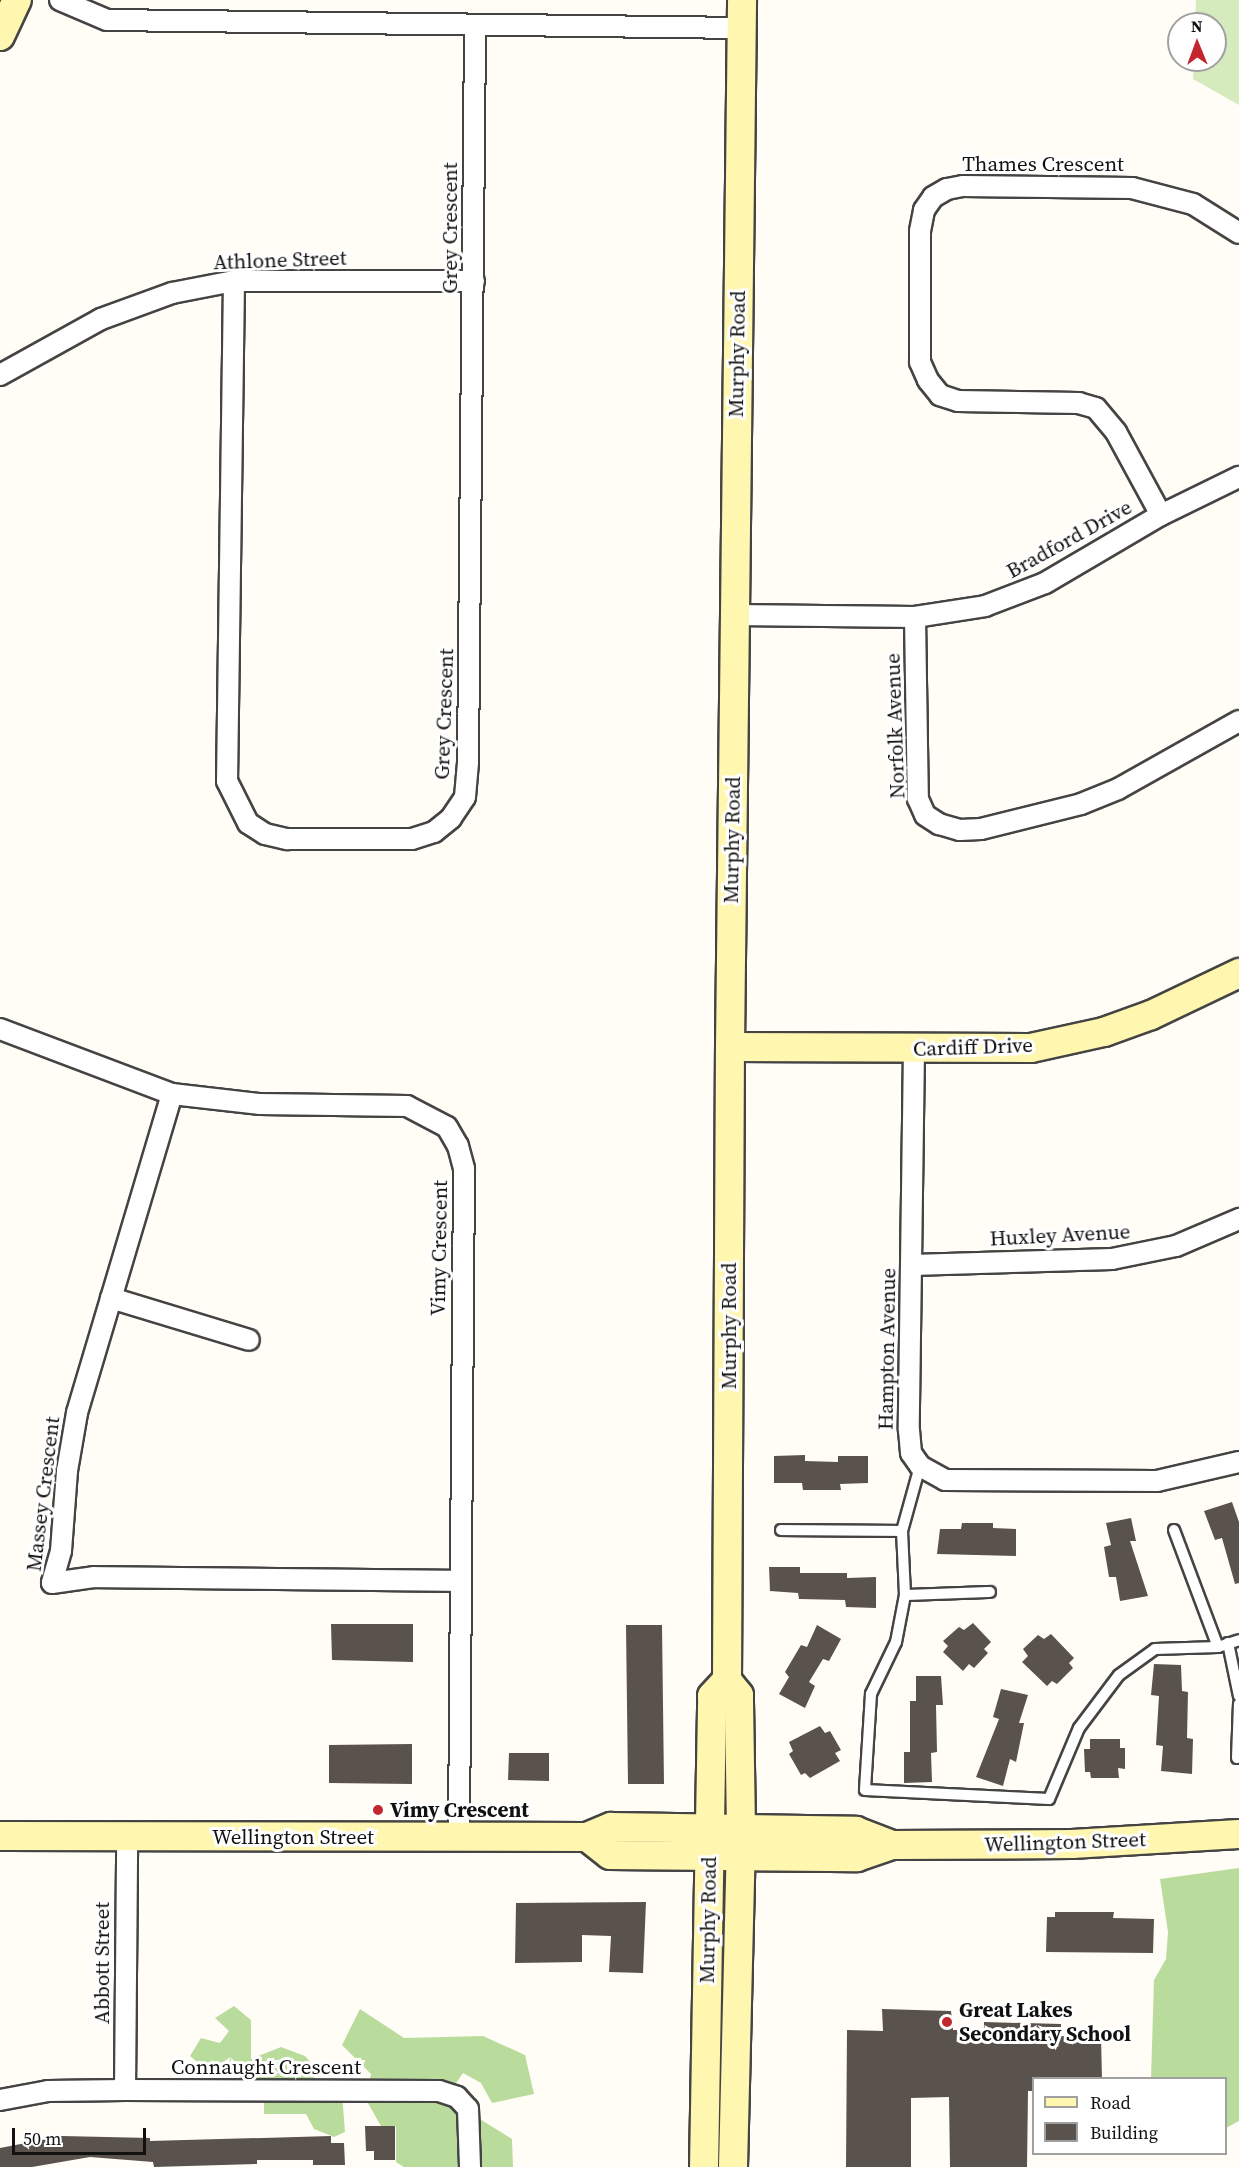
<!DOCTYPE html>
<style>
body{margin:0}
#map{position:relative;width:1239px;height:2167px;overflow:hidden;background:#fffdf5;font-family:"Source Serif 4",serif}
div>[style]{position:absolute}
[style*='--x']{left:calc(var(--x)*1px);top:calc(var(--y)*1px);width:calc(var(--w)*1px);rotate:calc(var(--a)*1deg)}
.green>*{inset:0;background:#d5ebbd}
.forest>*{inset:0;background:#b9dc9c}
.building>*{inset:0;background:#5a524d}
.roads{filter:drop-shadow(2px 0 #444) drop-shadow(-2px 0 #444) drop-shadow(0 2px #444) drop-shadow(0 -2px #444)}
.lane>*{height:10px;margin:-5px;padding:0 5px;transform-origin:5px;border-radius:5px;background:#fff}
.street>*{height:20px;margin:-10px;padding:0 10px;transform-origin:10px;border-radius:10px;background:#fff}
.secondary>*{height:28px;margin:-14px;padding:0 14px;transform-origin:14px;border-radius:14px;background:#fff6b0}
.dots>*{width:16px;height:16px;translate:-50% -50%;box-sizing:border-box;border:3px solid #fff;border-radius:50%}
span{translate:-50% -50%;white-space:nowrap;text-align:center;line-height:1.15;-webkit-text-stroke:6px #fff;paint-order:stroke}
.street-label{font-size:21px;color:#111}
.poi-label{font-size:21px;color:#111;font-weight:700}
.left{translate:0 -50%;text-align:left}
.legend{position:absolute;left:1032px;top:2077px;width:195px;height:78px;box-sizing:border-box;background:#fff;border:2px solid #a0a0a0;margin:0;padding:8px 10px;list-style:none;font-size:18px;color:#111}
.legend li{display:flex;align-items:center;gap:12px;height:30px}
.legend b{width:30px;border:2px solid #a0a0a0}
.north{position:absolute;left:1167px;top:12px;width:60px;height:60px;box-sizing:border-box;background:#fff;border:2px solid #a0a0a0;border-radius:50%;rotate:359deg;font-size:16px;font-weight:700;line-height:24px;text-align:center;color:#111}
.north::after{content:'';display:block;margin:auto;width:21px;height:27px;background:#c4262e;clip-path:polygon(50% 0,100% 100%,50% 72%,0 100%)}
.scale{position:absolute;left:12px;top:2128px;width:134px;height:27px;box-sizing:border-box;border:3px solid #111;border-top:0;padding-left:8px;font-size:18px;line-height:21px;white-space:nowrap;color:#111;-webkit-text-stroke:4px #fff;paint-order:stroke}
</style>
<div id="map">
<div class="green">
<i style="clip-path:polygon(1196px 0,1239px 0,1239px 105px,1193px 79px,1194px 60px,1215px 60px,1215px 24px,1195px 24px)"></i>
</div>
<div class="forest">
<i style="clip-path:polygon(1239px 1868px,1239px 2121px,1226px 2128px,1226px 2078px,1151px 2078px,1154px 1980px,1166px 1959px,1168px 1932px,1160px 1879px)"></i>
<i style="clip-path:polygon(234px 2006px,251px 2020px,251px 2059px,281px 2047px,305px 2056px,317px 2070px,314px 2078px,327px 2082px,342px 2094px,345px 2132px,334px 2137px,314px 2129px,306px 2114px,264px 2114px,264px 2099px,238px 2095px,240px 2069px,211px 2073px,190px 2056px,201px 2038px,220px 2043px,229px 2031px,215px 2018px)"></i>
<i style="clip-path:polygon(360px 2009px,404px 2038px,483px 2036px,525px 2055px,534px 2094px,492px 2103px,481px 2083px,463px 2073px,446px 2098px,512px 2139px,513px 2167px,404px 2167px,396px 2162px,396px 2126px,381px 2126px,365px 2098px,371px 2074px,342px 2045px)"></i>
</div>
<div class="building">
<i style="clip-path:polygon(805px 1455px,805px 1461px,838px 1462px,838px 1456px,868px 1456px,868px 1483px,840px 1484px,841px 1490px,803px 1490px,802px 1483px,774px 1483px,774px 1456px)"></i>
<i style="clip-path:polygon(1232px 1502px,1239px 1522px,1239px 1583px,1235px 1584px,1222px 1538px,1215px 1540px,1204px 1511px)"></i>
<i style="clip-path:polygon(1131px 1518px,1136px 1541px,1130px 1541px,1148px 1596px,1120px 1601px,1116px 1577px,1109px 1577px,1104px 1547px,1111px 1545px,1106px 1523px)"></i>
<i style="clip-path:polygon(962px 1523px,993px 1523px,993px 1528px,1016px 1529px,1016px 1556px,937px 1554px,940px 1529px,961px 1529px)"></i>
<i style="clip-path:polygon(769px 1567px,800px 1567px,800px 1573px,847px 1573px,847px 1578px,876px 1577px,876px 1608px,846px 1607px,845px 1600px,799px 1599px,798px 1593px,770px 1591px)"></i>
<i style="clip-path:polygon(973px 1623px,991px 1642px,984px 1649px,988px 1653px,974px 1668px,969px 1664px,963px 1671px,943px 1652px,948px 1646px,943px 1641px,959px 1627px,964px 1630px)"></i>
<i style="clip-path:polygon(331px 1624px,413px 1624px,413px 1662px,332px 1660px)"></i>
<i style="clip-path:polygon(626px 1625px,662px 1625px,664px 1784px,628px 1784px)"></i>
<i style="clip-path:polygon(817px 1625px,841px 1639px,829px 1661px,823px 1659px,809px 1682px,815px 1686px,805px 1708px,779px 1694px,789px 1677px,785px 1672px,801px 1645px,807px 1647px)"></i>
<i style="clip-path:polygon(1051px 1634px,1074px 1658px,1069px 1663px,1073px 1668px,1057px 1684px,1052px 1681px,1047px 1686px,1022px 1662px,1028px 1656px,1023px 1649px,1038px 1635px,1044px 1639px)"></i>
<i style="clip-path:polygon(1154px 1664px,1181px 1665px,1182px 1691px,1188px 1692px,1187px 1738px,1193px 1739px,1192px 1774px,1161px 1771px,1163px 1746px,1156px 1745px,1159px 1696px,1151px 1695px)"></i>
<i style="clip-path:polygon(916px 1676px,941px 1676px,943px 1705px,936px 1705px,937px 1752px,931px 1753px,932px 1782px,904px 1783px,904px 1752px,910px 1752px,910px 1701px,916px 1701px)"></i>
<i style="clip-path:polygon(1001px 1689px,1028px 1695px,1019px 1723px,1024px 1723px,1016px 1762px,1010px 1759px,1003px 1786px,976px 1777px,999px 1719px,993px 1717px)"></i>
<i style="clip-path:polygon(820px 1726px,825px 1733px,830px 1731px,841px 1750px,835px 1753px,840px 1761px,810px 1778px,805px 1773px,801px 1775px,789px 1754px,793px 1751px,789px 1742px)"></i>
<i style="clip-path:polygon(1090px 1739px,1120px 1739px,1120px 1748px,1125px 1748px,1125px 1769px,1118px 1768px,1119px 1778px,1091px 1778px,1090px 1772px,1085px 1772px,1084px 1749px,1090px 1749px)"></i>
<i style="clip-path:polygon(412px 1744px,412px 1784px,329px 1783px,329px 1745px)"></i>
<i style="clip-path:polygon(509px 1753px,549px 1753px,549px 1781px,508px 1780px)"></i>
<i style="clip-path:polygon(646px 1902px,643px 1973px,609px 1972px,611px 1936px,582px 1935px,582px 1962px,515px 1963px,516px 1903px)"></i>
<i style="clip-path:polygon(1055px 1912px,1114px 1912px,1113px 1918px,1154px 1919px,1153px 1953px,1046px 1952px,1047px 1917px,1055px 1917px)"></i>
<i style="clip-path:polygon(882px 2009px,951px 2011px,953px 2030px,984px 2030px,984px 2022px,1061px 2024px,1061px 2036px,1101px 2037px,1102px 2079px,1034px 2079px,1034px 2091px,1028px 2091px,1027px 2167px,950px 2167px,949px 2097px,911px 2098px,911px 2167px,846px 2167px,847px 2030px,883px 2031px)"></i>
<i style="clip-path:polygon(365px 2126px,395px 2126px,395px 2160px,374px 2160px,374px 2151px,366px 2151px)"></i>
<i style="clip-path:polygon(62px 2136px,150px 2138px,150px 2141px,331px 2136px,331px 2143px,344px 2143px,345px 2165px,313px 2165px,313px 2160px,257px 2160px,257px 2164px,154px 2167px,153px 2162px,90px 2157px,32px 2167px,0 2167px,0 2148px)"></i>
</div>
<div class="roads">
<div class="lane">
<i style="--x:920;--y:1466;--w:67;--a:105.5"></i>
<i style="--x:902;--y:1531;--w:64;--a:87.3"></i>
<i style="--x:905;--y:1595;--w:48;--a:100.8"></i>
<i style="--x:896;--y:1642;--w:58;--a:115.7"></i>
<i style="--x:871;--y:1694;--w:96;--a:93.6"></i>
<i style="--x:865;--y:1790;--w:184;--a:2.8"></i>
<i style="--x:1049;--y:1799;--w:77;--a:-67.1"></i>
<i style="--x:1079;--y:1728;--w:66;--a:-53"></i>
<i style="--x:1119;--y:1675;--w:44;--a:-35.8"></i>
<i style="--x:1155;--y:1649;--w:63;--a:-1.8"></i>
<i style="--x:1218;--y:1647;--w:22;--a:-18"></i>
<i style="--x:781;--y:1530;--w:121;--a:0.5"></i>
<i style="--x:1174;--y:1530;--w:125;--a:69.4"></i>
<i style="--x:905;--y:1595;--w:85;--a:-2"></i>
<i style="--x:1228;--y:1643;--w:54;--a:78.3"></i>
<i style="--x:1237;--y:1758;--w:54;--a:-87.9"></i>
</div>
<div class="street">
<i style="--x:60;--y:0;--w:51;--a:23.1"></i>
<i style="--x:107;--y:20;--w:634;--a:0.72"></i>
<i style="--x:234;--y:281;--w:500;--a:90.8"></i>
<i style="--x:227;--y:781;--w:47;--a:63.4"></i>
<i style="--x:248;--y:823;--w:20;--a:33"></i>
<i style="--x:265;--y:834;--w:23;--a:13"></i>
<i style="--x:287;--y:839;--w:125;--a:0"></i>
<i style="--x:412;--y:839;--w:23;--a:-18"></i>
<i style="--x:434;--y:832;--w:22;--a:-39"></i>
<i style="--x:451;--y:818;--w:25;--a:-56"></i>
<i style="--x:465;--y:797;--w:35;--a:-85"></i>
<i style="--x:468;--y:762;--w:735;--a:-89.45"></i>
<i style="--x:0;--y:375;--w:115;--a:-29"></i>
<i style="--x:101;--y:319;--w:76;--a:-20.1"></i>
<i style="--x:172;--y:293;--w:63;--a:-11"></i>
<i style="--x:234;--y:281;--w:240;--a:0"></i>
<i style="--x:1161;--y:515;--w:94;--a:-118.5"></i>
<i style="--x:1116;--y:432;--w:31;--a:-130"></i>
<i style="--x:1096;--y:408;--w:18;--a:-164"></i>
<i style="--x:1079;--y:403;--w:121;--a:-179.1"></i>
<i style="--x:958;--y:401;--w:19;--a:-162"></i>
<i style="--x:940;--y:395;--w:19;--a:-129"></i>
<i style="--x:928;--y:380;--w:20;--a:-114"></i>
<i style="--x:920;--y:362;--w:131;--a:-90"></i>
<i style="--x:920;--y:231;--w:21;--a:-79"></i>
<i style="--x:924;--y:210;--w:16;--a:-55"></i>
<i style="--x:933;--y:197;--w:16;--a:-30"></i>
<i style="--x:947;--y:189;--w:16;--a:-11"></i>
<i style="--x:963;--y:186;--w:169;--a:0.7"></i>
<i style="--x:1132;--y:188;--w:63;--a:14.7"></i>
<i style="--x:1193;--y:204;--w:54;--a:32.2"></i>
<i style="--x:734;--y:615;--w:181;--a:0.6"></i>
<i style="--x:915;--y:617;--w:71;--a:-8.9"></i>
<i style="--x:985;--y:606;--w:64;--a:-21"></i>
<i style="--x:1045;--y:583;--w:134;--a:-30.4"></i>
<i style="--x:1161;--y:515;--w:87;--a:-26"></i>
<i style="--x:915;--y:617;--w:182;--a:89.1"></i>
<i style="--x:918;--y:799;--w:17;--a:66"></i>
<i style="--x:925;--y:815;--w:17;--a:33"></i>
<i style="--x:939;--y:824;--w:22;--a:16"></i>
<i style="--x:960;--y:830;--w:21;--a:-3"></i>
<i style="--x:981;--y:829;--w:103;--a:-14"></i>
<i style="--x:1081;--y:804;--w:40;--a:-22"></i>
<i style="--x:1118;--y:789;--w:139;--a:-29.3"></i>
<i style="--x:0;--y:1029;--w:184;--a:20.7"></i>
<i style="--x:172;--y:1094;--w:89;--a:6.5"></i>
<i style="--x:260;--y:1104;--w:147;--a:0.8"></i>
<i style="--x:407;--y:1106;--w:45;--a:27.7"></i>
<i style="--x:447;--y:1127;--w:22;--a:60"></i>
<i style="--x:458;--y:1146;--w:24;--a:75"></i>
<i style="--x:464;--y:1169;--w:669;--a:90.43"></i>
<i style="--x:914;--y:1049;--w:381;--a:90.8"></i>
<i style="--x:909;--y:1430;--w:23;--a:85"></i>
<i style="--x:911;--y:1453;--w:16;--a:55"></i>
<i style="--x:920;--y:1466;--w:29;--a:29"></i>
<i style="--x:945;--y:1480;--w:212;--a:0.3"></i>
<i style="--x:1157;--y:1481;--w:84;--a:-13"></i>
<i style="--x:172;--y:1094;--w:333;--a:106.6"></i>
<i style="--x:77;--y:1413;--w:59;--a:99.8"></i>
<i style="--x:67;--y:1471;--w:80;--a:94.3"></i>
<i style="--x:61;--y:1551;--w:33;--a:106"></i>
<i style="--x:52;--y:1583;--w:42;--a:-8.1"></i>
<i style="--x:94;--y:1577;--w:366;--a:0.6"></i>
<i style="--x:912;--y:1265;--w:200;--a:-1.7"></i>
<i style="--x:1112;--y:1259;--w:65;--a:-11.5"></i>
<i style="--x:1176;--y:1246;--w:69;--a:-23.2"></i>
<i style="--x:111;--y:1298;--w:144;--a:16.9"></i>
<i style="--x:125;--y:2090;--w:253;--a:-89.5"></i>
<i style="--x:0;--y:2100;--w:49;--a:-10.6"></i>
<i style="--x:48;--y:2091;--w:77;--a:-0.7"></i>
<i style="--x:125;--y:2090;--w:314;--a:0.2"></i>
<i style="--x:439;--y:2091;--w:19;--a:18"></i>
<i style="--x:457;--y:2097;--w:16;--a:47"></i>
<i style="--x:468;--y:2109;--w:58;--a:88"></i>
</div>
<div class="secondary">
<i style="--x:0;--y:36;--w:40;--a:-65"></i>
<i style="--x:730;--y:1047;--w:301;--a:0.2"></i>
<i style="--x:1031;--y:1048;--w:75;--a:-12.4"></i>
<i style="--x:1104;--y:1032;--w:50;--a:-19.9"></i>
<i style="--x:1151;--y:1015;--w:98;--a:-25.5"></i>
<i style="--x:0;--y:1836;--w:587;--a:0.1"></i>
<i style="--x:587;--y:1837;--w:26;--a:-23"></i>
<i style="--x:611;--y:1827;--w:245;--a:0.9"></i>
<i style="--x:856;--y:1831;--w:39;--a:21"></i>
<i style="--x:587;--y:1837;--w:29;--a:38"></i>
<i style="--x:610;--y:1855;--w:247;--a:0.5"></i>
<i style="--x:857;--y:1857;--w:37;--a:-19"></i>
<i style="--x:892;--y:1845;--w:180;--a:-0.3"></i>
<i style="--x:1072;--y:1844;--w:167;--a:-3.4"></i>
<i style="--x:704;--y:2167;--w:471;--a:-89"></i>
<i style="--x:712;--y:1696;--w:22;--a:-47"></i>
<i style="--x:733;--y:2167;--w:338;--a:-88.6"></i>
<i style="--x:741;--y:1829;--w:134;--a:-90.9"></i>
<i style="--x:739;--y:1695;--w:19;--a:-129"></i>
<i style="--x:727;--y:1680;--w:633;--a:-89.73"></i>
<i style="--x:730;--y:1047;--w:1047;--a:-89.34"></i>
</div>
</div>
<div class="dots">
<i style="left:378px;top:1810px;background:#c4262e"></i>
<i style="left:947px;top:2022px;background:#c4262e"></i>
</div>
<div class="street-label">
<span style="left:1043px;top:164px">Thames Crescent</span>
<span style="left:450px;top:228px;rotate:-90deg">Grey Crescent</span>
<span style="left:280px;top:260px;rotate:-2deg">Athlone Street</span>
<span style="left:737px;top:354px;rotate:-89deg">Murphy Road</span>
<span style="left:1069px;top:539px;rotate:-29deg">Bradford Drive</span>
<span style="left:444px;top:714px;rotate:-88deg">Grey Crescent</span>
<span style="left:895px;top:726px;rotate:-92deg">Norfolk Avenue</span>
<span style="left:732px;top:840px;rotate:-89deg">Murphy Road</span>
<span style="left:973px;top:1047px;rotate:-2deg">Cardiff Drive</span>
<span style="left:1060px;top:1235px;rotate:-3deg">Huxley Avenue</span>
<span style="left:439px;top:1248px;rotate:-89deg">Vimy Crescent</span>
<span style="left:729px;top:1326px;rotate:-90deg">Murphy Road</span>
<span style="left:887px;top:1349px;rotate:-89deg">Hampton Avenue</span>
<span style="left:43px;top:1494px;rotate:-83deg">Massey Crescent</span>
<span style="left:293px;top:1837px">Wellington Street</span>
<span style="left:1065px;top:1842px;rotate:-2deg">Wellington Street</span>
<span style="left:708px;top:1920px;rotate:-89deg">Murphy Road</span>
<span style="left:102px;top:1963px;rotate:-90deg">Abbott Street</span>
<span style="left:266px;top:2067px">Connaught Crescent</span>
</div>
<div class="poi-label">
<span class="left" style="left:390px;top:1810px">Vimy Crescent</span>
<span class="left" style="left:959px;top:2022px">Great Lakes<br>Secondary School</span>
</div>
<ul class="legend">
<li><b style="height:8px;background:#fff6b0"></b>Road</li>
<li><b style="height:16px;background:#5a524d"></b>Building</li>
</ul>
<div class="north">N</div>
<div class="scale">50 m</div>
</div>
